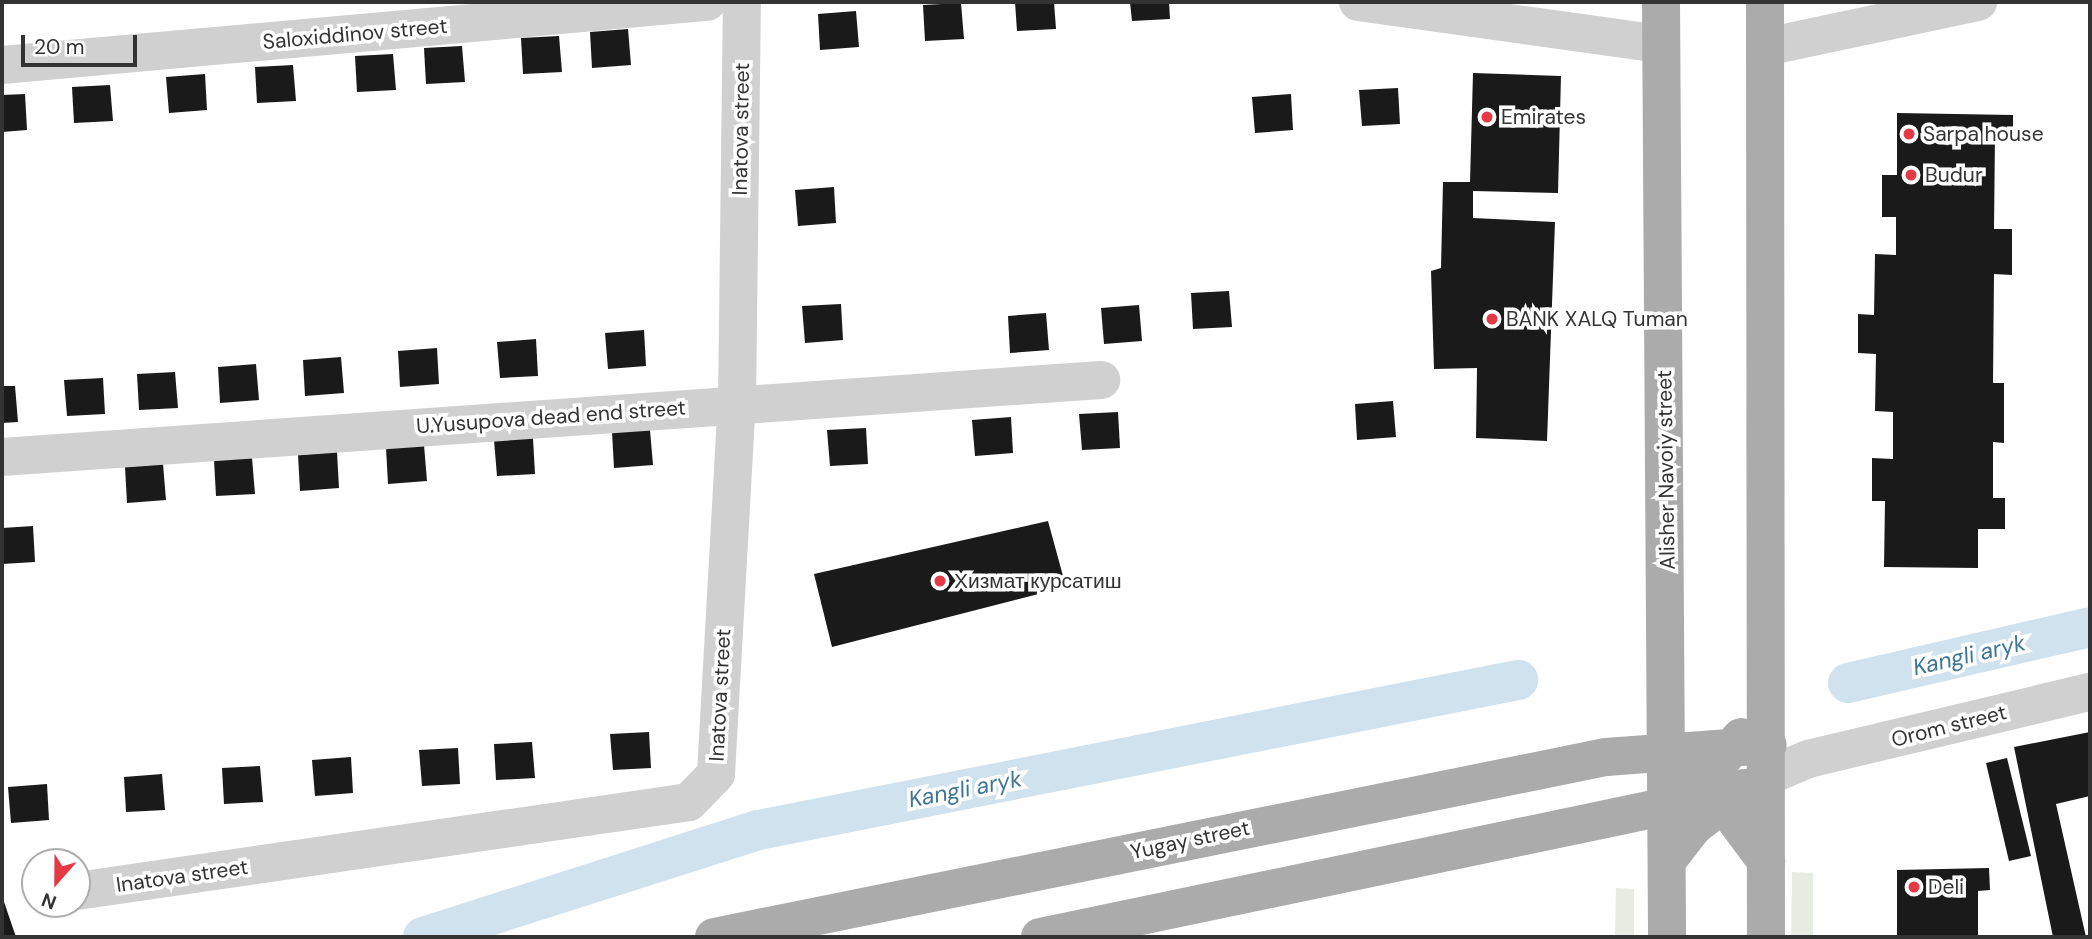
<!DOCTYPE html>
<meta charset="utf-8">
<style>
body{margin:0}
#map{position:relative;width:2092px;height:939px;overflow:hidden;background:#fff;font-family:"DM Sans",sans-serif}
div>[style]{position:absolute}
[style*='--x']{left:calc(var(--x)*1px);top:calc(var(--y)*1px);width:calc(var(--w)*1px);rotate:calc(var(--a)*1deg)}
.green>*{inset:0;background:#e6ecdf}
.canal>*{height:40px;margin:-20px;padding:0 20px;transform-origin:20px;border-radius:20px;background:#cfe2ee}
.building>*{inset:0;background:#1a1a1a}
.minor>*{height:38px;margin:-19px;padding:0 19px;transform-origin:19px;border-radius:19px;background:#d0d0d0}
.major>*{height:38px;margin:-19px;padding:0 19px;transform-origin:19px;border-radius:19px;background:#ababab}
.dots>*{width:19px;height:19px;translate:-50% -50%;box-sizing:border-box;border:4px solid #fff;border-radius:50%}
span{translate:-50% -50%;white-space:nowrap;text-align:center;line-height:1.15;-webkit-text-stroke:7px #fff;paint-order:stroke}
.street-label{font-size:21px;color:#333}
.poi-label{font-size:21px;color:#333}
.left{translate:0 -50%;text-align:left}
.water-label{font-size:23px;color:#3f7597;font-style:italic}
.frame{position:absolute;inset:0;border:4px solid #333;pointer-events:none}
.north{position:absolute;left:21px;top:848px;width:70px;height:70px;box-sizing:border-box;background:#fff;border:2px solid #adadad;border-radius:50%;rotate:201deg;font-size:19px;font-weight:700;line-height:28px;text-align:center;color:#333}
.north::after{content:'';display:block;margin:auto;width:24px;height:32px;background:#e63946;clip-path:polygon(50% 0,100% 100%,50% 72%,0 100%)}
.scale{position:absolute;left:21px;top:35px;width:116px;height:32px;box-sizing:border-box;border:4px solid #333;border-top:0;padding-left:9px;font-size:21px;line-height:24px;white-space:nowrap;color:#333;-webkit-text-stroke:5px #fff;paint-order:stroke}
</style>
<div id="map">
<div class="green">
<i style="clip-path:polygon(1792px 872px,1813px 873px,1813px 937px,1791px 937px)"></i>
<i style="clip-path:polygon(1616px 888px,1634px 889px,1634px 937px,1615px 937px)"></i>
</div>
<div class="canal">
<i style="--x:1848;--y:683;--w:248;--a:-13"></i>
<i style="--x:423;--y:937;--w:353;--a:-17.7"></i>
<i style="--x:759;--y:830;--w:774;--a:-11.18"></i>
</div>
<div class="building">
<i style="clip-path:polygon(1015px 2px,1054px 2px,1056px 29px,1017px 31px)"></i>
<i style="clip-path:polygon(1130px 2px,1169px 2px,1170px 19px,1132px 21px)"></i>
<i style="clip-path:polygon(961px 3px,964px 39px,925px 41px,923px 5px)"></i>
<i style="clip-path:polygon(856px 11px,859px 47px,820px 50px,818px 14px)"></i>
<i style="clip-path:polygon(628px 29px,631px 65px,592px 68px,590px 32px)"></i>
<i style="clip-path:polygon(559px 36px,562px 72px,523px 74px,521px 38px)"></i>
<i style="clip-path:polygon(462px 46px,465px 82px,426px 84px,424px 48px)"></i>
<i style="clip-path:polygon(393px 54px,396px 90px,357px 92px,355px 56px)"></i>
<i style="clip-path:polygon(293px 65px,296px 101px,257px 103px,255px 67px)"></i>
<i style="clip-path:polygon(1473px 73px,1561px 76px,1558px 193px,1473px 191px,1473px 218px,1555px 222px,1547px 441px,1476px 438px,1477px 368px,1434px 369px,1431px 271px,1441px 268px,1443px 182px,1470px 182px)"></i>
<i style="clip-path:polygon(205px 74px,207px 110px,169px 113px,166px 77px)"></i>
<i style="clip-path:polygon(110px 85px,113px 121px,74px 123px,72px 87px)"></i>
<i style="clip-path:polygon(1398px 88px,1400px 124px,1362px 126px,1359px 90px)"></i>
<i style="clip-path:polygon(25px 94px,27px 130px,2px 132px,2px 95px)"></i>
<i style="clip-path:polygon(1291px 94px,1293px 130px,1255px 133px,1252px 97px)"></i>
<i style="clip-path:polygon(1897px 113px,2013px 115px,2013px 135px,1995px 135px,1994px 229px,2012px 229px,2012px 275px,1994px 274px,1993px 383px,2004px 383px,2004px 443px,1993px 442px,1993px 498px,2005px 498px,2005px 529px,1978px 529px,1978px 568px,1884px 567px,1885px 501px,1872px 501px,1872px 458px,1893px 459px,1893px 412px,1875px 411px,1876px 354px,1858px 353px,1858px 314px,1874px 315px,1875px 254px,1896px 255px,1896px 217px,1882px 217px,1882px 175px,1897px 175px)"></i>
<i style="clip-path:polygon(834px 187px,836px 223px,798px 226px,795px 190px)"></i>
<i style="clip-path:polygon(1229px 291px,1232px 327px,1193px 329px,1191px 293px)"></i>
<i style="clip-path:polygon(841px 304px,843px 340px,805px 343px,802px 306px)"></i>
<i style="clip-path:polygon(1139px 305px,1142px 341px,1104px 344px,1101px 308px)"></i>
<i style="clip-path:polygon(1046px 313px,1049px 350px,1010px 353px,1008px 316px)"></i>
<i style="clip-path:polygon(644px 330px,646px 366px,608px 369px,605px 333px)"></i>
<i style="clip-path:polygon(536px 339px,538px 376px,500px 378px,497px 342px)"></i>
<i style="clip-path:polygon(437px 348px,439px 384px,400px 387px,398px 351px)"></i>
<i style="clip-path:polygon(341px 357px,344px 393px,305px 396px,303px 360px)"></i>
<i style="clip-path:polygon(256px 364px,259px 400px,220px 403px,218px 367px)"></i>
<i style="clip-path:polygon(175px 372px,178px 408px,139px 410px,137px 374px)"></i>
<i style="clip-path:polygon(103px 378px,105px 414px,67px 416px,64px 380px)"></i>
<i style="clip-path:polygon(2px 386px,15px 386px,18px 422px,2px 423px)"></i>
<i style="clip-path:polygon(1393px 401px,1396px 437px,1357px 440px,1355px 404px)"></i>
<i style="clip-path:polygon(1118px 412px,1120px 448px,1082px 450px,1079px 414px)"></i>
<i style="clip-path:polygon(1011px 417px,1013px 453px,975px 456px,972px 420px)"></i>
<i style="clip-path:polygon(866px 428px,868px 464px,830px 466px,827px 430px)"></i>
<i style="clip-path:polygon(650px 430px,653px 465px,614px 468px,612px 432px)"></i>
<i style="clip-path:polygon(533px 438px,535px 474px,497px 476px,494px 440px)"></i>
<i style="clip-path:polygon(424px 445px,427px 481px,388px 484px,386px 448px)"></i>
<i style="clip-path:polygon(337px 452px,339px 488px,300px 491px,298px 455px)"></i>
<i style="clip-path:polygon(252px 458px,255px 494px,216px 496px,214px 460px)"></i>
<i style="clip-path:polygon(163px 464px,166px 500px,127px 503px,125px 467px)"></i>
<i style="clip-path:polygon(1048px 521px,1066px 587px,832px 647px,814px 574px)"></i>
<i style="clip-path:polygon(33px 526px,35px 562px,2px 564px,2px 528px)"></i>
<i style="clip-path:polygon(649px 732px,651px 768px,613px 770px,610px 734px)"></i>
<i style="clip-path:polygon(2090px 732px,2090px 796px,2056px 804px,2086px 937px,2053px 937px,2014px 747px)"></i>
<i style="clip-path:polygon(532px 742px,535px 778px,496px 780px,494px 744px)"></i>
<i style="clip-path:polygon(458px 748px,460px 784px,422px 786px,419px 750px)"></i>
<i style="clip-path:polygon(351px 757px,353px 793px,315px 796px,312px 760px)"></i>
<i style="clip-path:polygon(2007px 758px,2031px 856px,2009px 861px,1986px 763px)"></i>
<i style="clip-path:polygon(260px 766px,263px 802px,224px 804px,222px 768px)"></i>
<i style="clip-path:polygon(162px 774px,165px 810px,126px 812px,124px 777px)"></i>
<i style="clip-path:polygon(47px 784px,49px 820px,11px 823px,8px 787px)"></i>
<i style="clip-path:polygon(1989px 868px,1990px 890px,1978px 891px,1978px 937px,1897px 937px,1897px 870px)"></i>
<i style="clip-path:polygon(2px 896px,16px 937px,2px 937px)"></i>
</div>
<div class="minor">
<i style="--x:1358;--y:2;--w:306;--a:7.9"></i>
<i style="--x:1766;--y:47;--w:217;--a:-12"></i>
<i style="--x:2;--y:65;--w:708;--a:-5.11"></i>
<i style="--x:2;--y:457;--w:1102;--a:-4.01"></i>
<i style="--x:1768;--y:776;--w:43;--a:-23"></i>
<i style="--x:1808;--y:759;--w:290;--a:-13.4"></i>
<i style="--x:77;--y:891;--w:618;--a:-8.27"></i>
<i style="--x:689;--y:802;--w:39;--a:-46"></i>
<i style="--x:716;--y:774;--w:371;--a:-86.8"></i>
<i style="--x:737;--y:404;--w:402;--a:-89.3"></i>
</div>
<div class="major">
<i style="--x:1661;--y:2;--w:935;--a:89.63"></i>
<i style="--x:1765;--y:2;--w:935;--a:89.94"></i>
<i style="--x:1677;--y:774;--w:53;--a:31.9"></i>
<i style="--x:1722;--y:802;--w:74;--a:53.3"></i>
<i style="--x:1667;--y:861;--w:44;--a:-52.4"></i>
<i style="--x:1694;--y:826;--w:63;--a:-37.2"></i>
<i style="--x:714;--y:937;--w:910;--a:-11.41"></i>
<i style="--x:1606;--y:757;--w:162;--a:-4.2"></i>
<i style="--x:1040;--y:937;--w:642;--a:-11.78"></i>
<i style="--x:1668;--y:806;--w:38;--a:-33"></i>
<i style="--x:1700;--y:785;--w:63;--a:-49.5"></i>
</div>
<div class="dots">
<i style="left:1487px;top:117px;background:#e63946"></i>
<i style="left:1909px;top:134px;background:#e63946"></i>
<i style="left:1911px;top:175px;background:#e63946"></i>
<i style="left:1492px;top:319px;background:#e63946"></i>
<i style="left:940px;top:581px;background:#e63946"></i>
<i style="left:1914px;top:887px;background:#e63946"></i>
</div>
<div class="street-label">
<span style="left:355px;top:34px;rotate:-5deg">Saloxiddinov street</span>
<span style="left:741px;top:129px;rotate:-89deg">Inatova street</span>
<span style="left:551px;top:417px;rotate:-4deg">U.Yusupova dead end street</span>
<span style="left:1666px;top:470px;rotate:-91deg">Alisher Navoiy street</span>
<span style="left:720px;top:695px;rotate:-87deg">Inatova street</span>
<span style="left:1949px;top:726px;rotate:-14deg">Orom street</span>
<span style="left:1190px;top:840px;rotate:-12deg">Yugay street</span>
<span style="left:182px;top:876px;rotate:-8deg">Inatova street</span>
</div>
<div class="poi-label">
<span class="left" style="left:1501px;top:117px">Emirates</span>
<span class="left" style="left:1923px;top:134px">Sarpa house</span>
<span class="left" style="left:1925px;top:175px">Budur</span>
<span class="left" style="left:1506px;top:319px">BANK XALQ Tuman</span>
<span class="left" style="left:954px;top:581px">Хизмат курсатиш</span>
<span class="left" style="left:1928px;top:887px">Deli</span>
</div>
<div class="water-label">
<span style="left:1969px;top:655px;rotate:-13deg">Kangli aryk</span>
<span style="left:965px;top:789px;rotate:-11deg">Kangli aryk</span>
</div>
<div class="frame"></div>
<div class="north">N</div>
<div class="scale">20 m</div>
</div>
